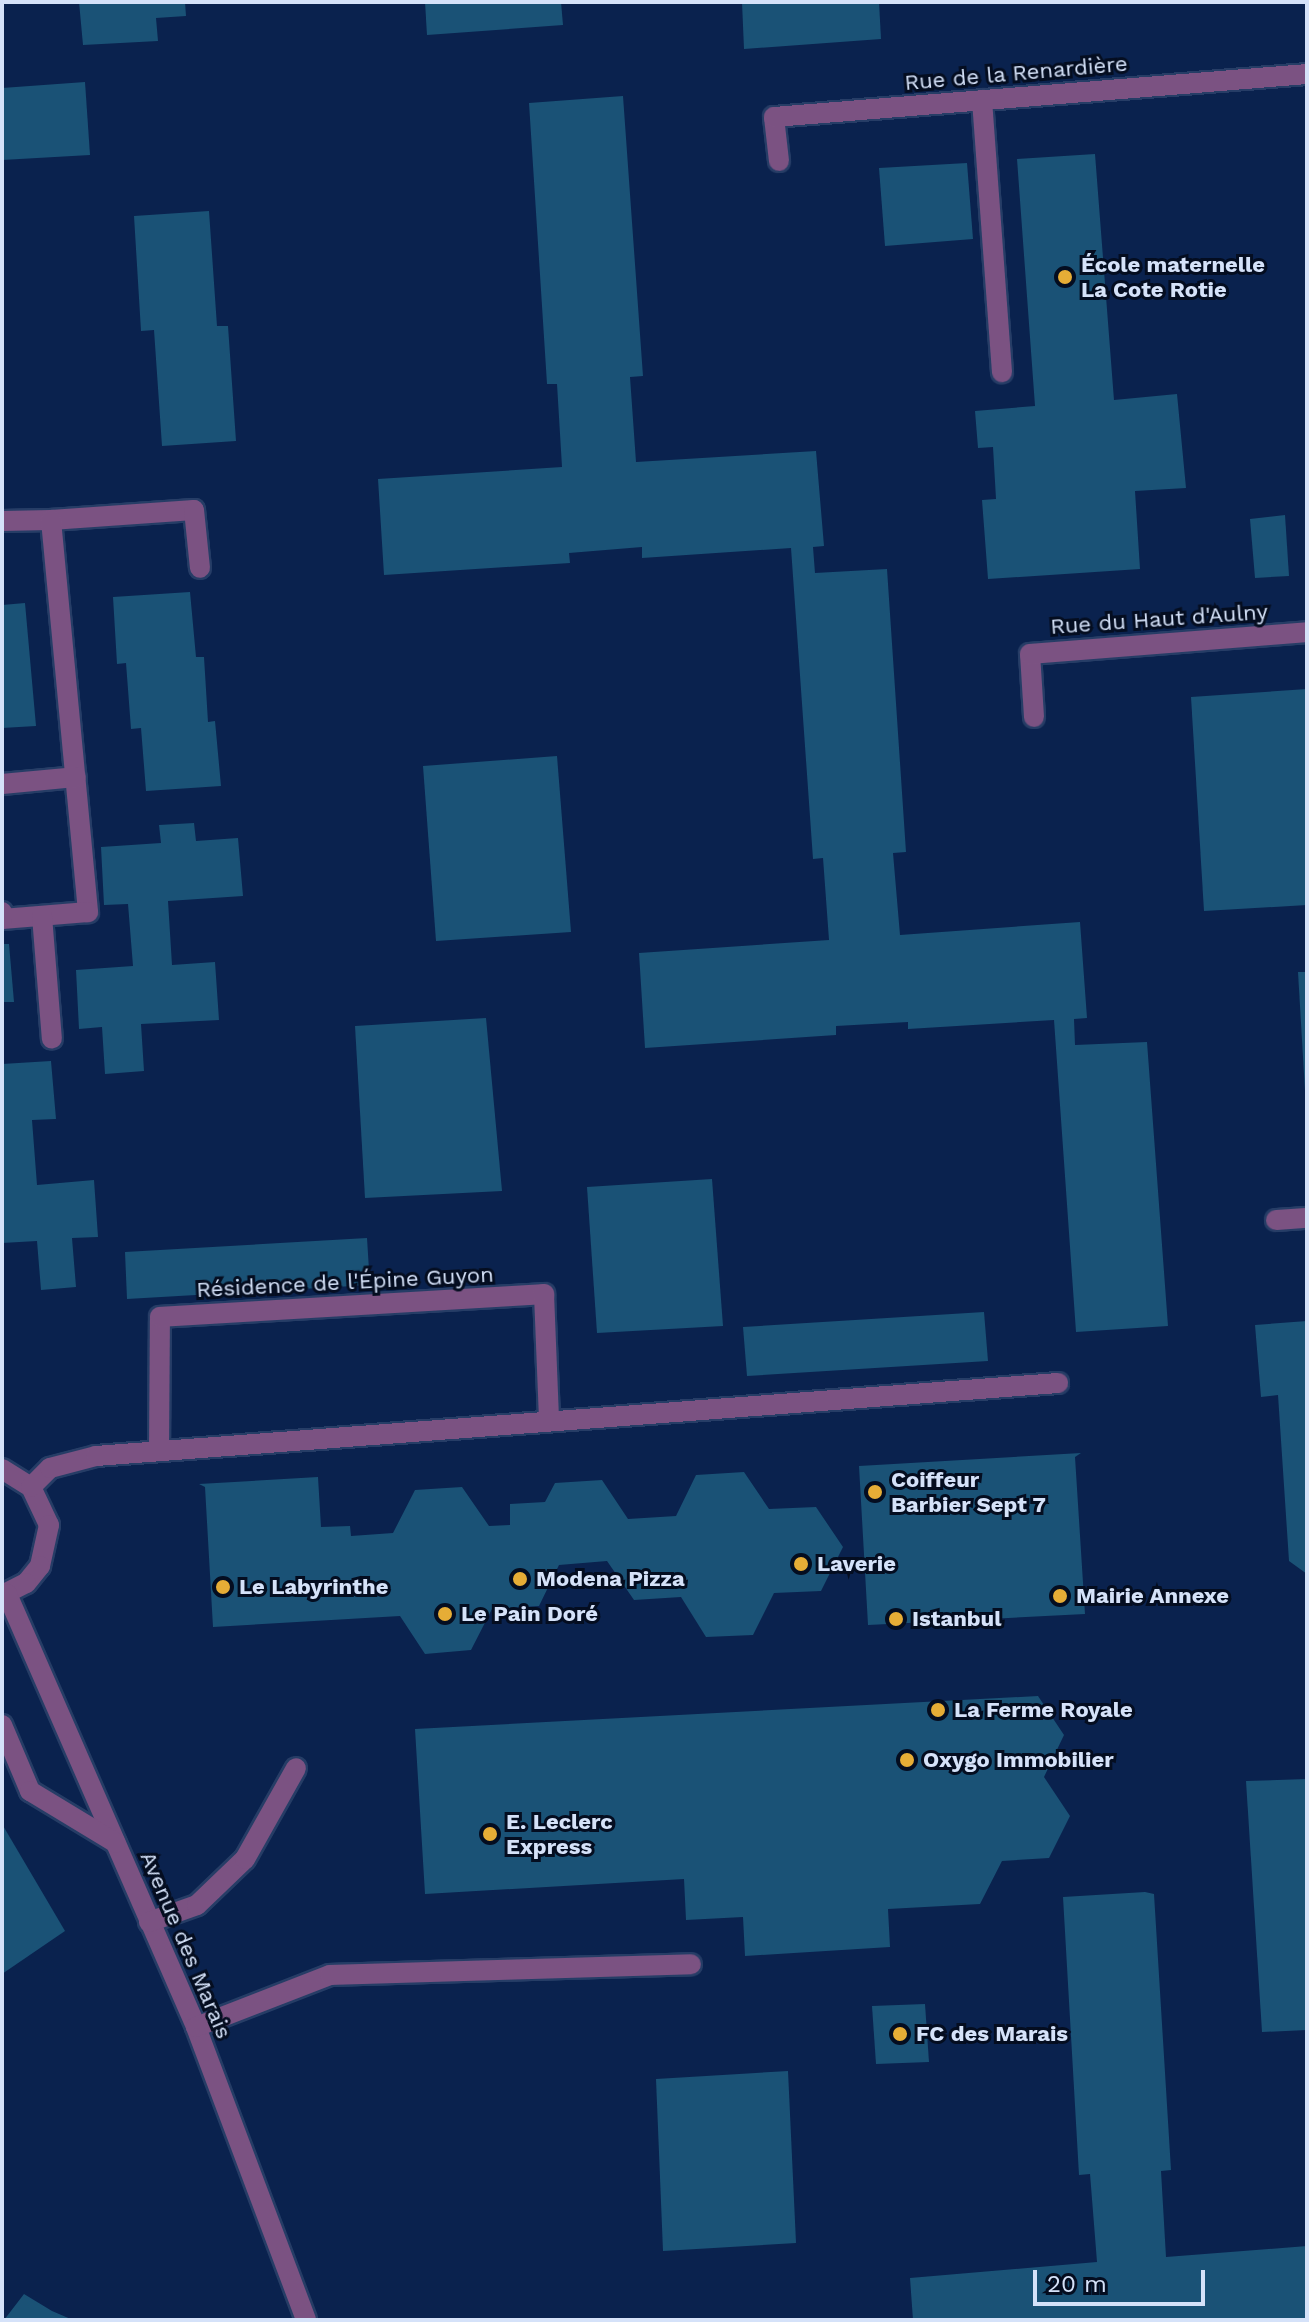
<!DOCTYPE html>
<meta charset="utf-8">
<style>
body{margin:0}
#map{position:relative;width:1309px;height:2322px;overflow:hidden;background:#0a224e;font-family:"Work Sans",sans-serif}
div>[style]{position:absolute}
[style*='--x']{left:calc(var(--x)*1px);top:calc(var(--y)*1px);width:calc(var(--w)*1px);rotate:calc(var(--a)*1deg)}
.building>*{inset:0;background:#1a5276}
.roads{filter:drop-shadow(2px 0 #263d66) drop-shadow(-2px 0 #263d66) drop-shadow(0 2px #263d66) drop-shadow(0 -2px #263d66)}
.minor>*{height:20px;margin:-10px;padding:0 10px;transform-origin:10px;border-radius:10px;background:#7b5282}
.dots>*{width:22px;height:22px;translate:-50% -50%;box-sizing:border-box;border:4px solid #040d20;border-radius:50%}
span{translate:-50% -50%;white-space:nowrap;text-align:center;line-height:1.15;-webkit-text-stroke:6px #040d20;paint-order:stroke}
.street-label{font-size:22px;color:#d5e2f9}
.poi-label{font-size:22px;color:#d5e2f9;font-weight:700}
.left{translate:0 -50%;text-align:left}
.frame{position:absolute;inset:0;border:4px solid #d5e2f9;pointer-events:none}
.scale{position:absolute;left:1033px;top:2270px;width:172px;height:36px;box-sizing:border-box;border:4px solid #d5e2f9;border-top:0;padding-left:10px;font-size:24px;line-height:28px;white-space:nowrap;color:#d5e2f9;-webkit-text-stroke:6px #040d20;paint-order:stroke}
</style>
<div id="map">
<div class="building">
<i style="clip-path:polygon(79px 2px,185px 2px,186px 16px,156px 18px,158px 41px,83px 45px)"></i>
<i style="clip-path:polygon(425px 2px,561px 2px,563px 25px,427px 35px)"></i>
<i style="clip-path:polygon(742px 2px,879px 2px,881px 39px,744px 49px)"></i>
<i style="clip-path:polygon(85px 82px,90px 155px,2px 160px,2px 88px)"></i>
<i style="clip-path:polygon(623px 96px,643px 376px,630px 377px,636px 462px,816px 451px,824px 546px,813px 547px,815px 573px,887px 569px,906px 852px,893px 853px,900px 935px,1080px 922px,1087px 1018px,1074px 1019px,1075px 1045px,1147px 1042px,1168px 1326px,1076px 1332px,1054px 1020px,908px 1029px,908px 1022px,836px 1026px,836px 1035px,645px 1048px,639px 953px,829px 940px,823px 858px,813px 859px,791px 548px,642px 558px,642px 547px,569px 553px,570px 563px,384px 575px,378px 479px,562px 467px,557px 384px,547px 384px,529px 103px)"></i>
<i style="clip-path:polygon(1095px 154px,1114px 400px,1177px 394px,1186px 488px,1135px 491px,1140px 569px,988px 579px,982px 500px,996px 499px,993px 447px,978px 448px,975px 411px,1035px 406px,1017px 159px)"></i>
<i style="clip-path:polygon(967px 163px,973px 239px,885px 246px,879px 168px)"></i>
<i style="clip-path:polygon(209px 211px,217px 326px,228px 326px,236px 441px,162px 446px,154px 330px,141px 331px,134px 216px)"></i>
<i style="clip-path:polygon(1285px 515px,1289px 576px,1255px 578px,1250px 519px)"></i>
<i style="clip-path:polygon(190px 592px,196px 657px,204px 657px,208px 722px,215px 721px,221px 786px,146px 791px,141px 728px,131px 729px,126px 663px,117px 664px,113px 597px)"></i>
<i style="clip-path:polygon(25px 603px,36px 726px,2px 728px,2px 605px)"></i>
<i style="clip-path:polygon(1307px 689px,1307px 905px,1204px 911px,1191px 697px)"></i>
<i style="clip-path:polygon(557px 756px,571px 932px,436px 941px,423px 766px)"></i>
<i style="clip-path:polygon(194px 823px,196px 841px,238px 838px,243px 896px,168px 901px,172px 965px,215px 962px,219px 1020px,141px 1024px,144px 1071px,105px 1074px,102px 1027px,79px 1029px,76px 970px,133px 966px,128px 904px,104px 905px,101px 847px,161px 843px,159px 825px)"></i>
<i style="clip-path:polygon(2px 944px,9px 944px,14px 1002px,2px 1002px)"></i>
<i style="clip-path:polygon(1298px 972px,1307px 972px,1307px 1091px,1305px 1091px)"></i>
<i style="clip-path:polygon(486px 1018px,502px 1191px,365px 1198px,355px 1026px)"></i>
<i style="clip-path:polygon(51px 1061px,56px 1119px,32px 1120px,37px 1185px,94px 1180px,98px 1237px,72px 1238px,76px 1287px,41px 1290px,37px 1241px,2px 1243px,2px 1064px)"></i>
<i style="clip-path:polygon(712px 1179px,723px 1326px,597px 1333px,587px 1187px)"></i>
<i style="clip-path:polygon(367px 1238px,370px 1285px,127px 1299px,125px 1252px)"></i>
<i style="clip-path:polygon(984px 1312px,988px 1361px,747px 1376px,743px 1327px)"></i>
<i style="clip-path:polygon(1307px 1321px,1307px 1574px,1289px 1561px,1278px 1395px,1261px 1397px,1255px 1325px)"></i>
<i style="clip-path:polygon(1081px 1453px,1075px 1457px,1085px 1614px,868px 1625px,859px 1466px)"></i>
<i style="clip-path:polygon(744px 1472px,769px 1509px,816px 1507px,843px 1547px,821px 1591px,774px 1593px,753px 1635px,706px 1637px,681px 1597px,634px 1600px,607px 1561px,559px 1565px,539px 1606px,492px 1609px,471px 1650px,425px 1654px,400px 1616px,213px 1627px,205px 1487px,199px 1484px,318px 1477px,321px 1527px,350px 1526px,351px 1536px,393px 1533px,415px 1490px,462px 1487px,489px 1526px,510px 1525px,510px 1504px,545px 1502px,555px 1483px,602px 1480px,628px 1519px,676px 1516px,696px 1475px)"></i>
<i style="clip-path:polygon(1038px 1696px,1064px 1735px,1044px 1777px,1070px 1816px,1049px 1858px,1002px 1861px,980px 1904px,888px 1909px,890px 1947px,745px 1956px,743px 1917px,686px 1920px,684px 1879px,425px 1894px,415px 1729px)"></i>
<i style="clip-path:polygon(1307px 1779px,1307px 2030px,1262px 2032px,1246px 1781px)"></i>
<i style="clip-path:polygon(2px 1824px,65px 1931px,2px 1974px)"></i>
<i style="clip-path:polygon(1145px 1892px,1154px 1894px,1171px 2170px,1161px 2171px,1166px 2257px,1307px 2246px,1307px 2320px,913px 2320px,910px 2278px,1097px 2262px,1090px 2174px,1079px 2175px,1063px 1897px)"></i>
<i style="clip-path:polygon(925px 2004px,929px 2062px,876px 2064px,872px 2006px)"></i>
<i style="clip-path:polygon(788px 2071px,796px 2243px,663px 2251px,656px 2079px)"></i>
<i style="clip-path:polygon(24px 2294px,52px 2311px,73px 2320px,4px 2320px)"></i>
</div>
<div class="roads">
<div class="minor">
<i style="--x:982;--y:100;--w:273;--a:85.8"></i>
<i style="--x:779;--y:161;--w:44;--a:-96.5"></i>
<i style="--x:774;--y:117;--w:535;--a:-4.61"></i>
<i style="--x:51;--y:520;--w:143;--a:-4"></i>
<i style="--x:194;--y:510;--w:58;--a:84.1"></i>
<i style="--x:2;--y:521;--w:49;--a:-1.2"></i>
<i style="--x:51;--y:520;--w:394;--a:84.6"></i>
<i style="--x:88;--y:912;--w:86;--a:175.3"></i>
<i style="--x:2;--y:919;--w:7;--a:-90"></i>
<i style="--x:1034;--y:717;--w:63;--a:-93.6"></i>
<i style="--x:1030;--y:654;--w:278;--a:-4.5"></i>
<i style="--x:2;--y:784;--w:74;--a:-5.4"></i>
<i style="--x:42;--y:916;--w:123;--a:85.4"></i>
<i style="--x:1276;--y:1220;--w:31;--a:-4"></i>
<i style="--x:159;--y:1451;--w:134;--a:-89.6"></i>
<i style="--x:160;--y:1317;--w:385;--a:-3.4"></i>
<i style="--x:544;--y:1294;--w:124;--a:87.7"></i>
<i style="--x:2;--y:1469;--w:34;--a:32"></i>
<i style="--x:31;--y:1487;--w:42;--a:64.7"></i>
<i style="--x:49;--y:1525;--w:42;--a:102.4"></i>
<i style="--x:40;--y:1566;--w:22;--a:129"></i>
<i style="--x:26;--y:1583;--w:27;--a:153"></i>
<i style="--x:31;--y:1487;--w:27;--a:-45"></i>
<i style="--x:50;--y:1468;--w:48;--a:-14.6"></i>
<i style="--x:96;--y:1456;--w:965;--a:-4.34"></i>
<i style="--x:7;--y:1594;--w:472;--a:66.4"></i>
<i style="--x:196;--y:2027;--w:313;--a:69.4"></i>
<i style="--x:2;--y:1725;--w:72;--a:67"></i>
<i style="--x:30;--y:1791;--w:100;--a:31.2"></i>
<i style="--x:149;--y:1922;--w:51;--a:-19.5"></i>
<i style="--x:197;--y:1905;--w:66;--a:-43.8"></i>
<i style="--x:245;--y:1859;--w:104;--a:-60.7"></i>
<i style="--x:196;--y:2027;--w:144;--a:-21.2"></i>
<i style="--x:330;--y:1975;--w:361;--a:-1.7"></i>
</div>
</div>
<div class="dots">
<i style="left:1065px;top:277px;background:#e6ad36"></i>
<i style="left:875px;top:1492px;background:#e6ad36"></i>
<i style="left:801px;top:1564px;background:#e6ad36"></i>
<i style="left:520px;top:1579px;background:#e6ad36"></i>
<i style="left:223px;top:1587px;background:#e6ad36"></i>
<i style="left:1060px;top:1596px;background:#e6ad36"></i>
<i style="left:445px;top:1614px;background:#e6ad36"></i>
<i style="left:896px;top:1619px;background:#e6ad36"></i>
<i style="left:938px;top:1710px;background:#e6ad36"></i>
<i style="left:907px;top:1760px;background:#e6ad36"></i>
<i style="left:490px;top:1834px;background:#e6ad36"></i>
<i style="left:900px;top:2034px;background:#e6ad36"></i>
</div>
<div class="street-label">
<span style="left:1016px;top:73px;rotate:-5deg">Rue de la Renardière</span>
<span style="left:1159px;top:619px;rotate:-4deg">Rue du Haut d'Aulny</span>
<span style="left:345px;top:1282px;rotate:-3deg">Résidence de l'Épine Guyon</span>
<span style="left:186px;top:1945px;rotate:67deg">Avenue des Marais</span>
</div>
<div class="poi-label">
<span class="left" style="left:1081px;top:277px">École maternelle<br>La Cote Rotie</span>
<span class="left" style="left:891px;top:1492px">Coiffeur<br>Barbier Sept 7</span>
<span class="left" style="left:817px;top:1564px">Laverie</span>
<span class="left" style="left:536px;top:1579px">Modena Pizza</span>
<span class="left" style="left:239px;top:1587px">Le Labyrinthe</span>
<span class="left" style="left:1076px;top:1596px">Mairie Annexe</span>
<span class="left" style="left:461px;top:1614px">Le Pain Doré</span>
<span class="left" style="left:912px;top:1619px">Istanbul</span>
<span class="left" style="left:954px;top:1710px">La Ferme Royale</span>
<span class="left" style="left:923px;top:1760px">Oxygo Immobilier</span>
<span class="left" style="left:506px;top:1834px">E. Leclerc<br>Express</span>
<span class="left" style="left:916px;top:2034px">FC des Marais</span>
</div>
<div class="frame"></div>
<div class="scale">20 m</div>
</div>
